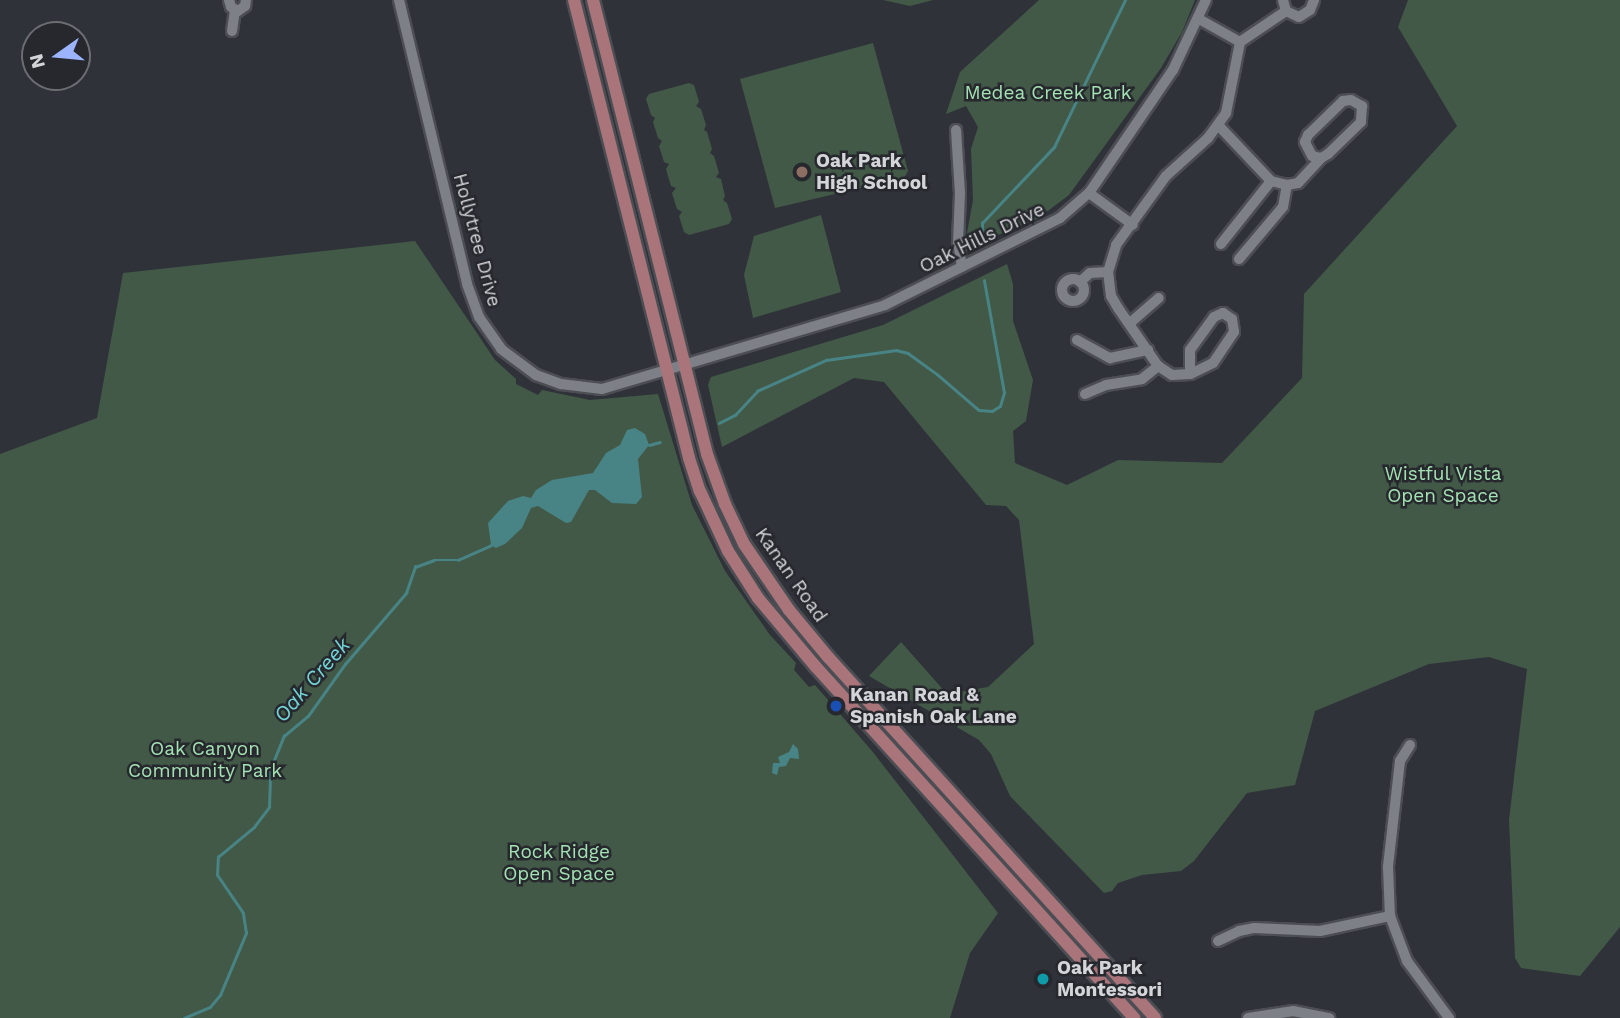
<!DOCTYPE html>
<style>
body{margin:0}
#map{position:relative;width:1620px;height:1018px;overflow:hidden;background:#303239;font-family:"Work Sans",sans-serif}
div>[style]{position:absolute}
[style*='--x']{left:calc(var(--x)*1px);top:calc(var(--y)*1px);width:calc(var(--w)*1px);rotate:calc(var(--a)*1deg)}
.green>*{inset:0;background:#425947}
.water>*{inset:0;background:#488485}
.stream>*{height:2.5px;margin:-1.25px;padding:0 1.25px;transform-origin:1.25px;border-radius:1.25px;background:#488485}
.roads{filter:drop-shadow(2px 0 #4c4e54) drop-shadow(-2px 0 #4c4e54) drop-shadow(0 2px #4c4e54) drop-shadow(0 -2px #4c4e54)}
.minor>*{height:10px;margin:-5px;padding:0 5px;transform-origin:5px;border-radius:5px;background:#7d8087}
.minor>.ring{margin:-5px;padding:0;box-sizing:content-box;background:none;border:10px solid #7d8087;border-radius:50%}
.major>*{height:12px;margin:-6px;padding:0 6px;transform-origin:6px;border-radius:6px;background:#a9747a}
.dots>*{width:19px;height:19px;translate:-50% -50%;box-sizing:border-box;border:4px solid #26282e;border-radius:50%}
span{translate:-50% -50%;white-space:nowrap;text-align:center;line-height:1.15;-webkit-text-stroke:5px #26282e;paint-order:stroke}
.park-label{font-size:19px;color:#a3e2b2}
.poi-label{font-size:19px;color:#d3d5d9;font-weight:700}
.left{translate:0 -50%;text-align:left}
.street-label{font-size:19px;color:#d3d5d9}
.water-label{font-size:21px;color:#72d4d5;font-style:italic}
.north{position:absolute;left:21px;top:21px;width:70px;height:70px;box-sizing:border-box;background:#26282e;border:2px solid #6b6d72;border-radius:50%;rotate:255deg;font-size:19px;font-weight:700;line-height:28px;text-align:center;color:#d3d5d9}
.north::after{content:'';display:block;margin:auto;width:24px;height:32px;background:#9bb4fd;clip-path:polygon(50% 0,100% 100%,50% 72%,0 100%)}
</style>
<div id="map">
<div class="green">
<i style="clip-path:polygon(883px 0,933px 0,910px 6px)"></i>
<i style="clip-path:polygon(1039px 0,1195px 0,1182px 32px,1161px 68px,1069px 195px,1037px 219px,971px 246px,967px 233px,973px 200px,971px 149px,978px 127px,966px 106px,946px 114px,960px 72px)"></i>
<i style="clip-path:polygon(1408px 0,1620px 0,1620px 927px,1580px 976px,1521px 968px,1515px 958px,1509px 820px,1527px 669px,1489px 657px,1429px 664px,1315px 711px,1295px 785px,1247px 793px,1194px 861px,1181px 871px,1142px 875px,1118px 883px,1112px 891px,1104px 893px,1010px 796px,991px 754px,979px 740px,869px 676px,901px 642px,947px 694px,988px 687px,1034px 644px,1019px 520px,1006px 506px,986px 505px,884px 382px,854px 378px,722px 447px,708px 385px,711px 377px,883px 325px,1007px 264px,1013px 284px,1013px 321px,1033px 380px,1026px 421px,1013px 431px,1015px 463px,1067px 485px,1118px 460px,1222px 463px,1302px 378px,1304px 294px,1457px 126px,1398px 27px)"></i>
<i style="clip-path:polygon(873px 43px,908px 171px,904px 178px,775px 208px,740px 79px)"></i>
<i style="clip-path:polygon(689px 83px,694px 85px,699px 102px,696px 106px,701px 109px,706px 125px,704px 130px,707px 132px,712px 149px,710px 153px,714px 156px,719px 173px,716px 177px,721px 179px,725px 196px,723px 200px,727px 203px,732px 219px,729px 224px,689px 235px,684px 232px,679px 216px,682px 212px,677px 209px,672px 193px,676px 188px,671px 186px,666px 169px,669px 164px,664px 162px,659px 146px,662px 141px,658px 138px,653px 122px,655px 118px,651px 115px,646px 99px,649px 94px)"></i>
<i style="clip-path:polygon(821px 215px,841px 292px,753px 318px,744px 275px,754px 236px)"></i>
<i style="clip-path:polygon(415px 241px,495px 360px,516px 379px,516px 384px,538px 395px,542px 390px,590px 400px,658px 394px,692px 505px,725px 571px,770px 635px,796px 663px,794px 670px,809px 687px,815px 685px,872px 751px,998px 913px,970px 953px,950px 1018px,0 1018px,0 454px,97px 418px,123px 273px)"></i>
</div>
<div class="water">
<i style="clip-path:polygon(635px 428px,645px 434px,649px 445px,638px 459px,642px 497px,636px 504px,612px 503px,595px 490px,589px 490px,571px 522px,566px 523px,538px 506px,531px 508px,522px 528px,505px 544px,496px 548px,491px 545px,488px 523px,508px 501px,523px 496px,531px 498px,536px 490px,552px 480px,593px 473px,606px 453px,620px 445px,627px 430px)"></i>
<i style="clip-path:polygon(793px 744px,798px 749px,799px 759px,790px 758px,786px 766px,779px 767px,777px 775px,772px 773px,773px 763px,780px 763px,778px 757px,789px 752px)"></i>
</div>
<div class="stream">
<i style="--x:982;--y:240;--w:17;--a:-90"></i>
<i style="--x:982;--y:223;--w:105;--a:-46.5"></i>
<i style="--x:1054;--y:147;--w:163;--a:-64.2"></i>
<i style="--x:719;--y:423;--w:18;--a:-27"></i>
<i style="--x:735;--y:415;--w:33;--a:-47"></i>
<i style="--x:757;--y:391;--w:76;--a:-24.2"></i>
<i style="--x:826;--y:360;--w:71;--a:-8.1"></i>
<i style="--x:896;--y:350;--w:12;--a:14"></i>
<i style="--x:908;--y:353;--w:36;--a:36"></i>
<i style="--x:937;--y:374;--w:55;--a:40.6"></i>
<i style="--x:979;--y:410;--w:13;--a:4"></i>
<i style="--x:992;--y:411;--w:9;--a:-32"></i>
<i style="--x:1000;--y:406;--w:14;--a:-73"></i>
<i style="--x:1004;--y:393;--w:114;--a:-100.1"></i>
<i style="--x:649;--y:445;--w:11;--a:-15"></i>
<i style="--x:184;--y:1018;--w:28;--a:-23"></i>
<i style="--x:210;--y:1007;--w:16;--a:-50"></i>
<i style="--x:220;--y:995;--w:67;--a:-67.2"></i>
<i style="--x:246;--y:933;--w:20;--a:-99"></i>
<i style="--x:243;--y:913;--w:46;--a:-124.4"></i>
<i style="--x:217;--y:875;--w:18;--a:-87"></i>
<i style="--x:218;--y:857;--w:47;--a:-39.8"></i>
<i style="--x:254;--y:827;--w:25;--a:-53"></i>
<i style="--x:269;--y:807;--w:37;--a:-88"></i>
<i style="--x:270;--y:770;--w:37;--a:-68"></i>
<i style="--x:284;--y:736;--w:31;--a:-40"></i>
<i style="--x:308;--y:716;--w:64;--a:-54.6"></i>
<i style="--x:345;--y:664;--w:94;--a:-49.3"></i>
<i style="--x:406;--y:593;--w:28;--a:-71"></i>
<i style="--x:415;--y:567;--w:20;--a:-20"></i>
<i style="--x:434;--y:560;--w:24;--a:0"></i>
<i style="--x:458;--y:560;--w:36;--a:-24"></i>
</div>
<div class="roads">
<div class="minor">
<i style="--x:229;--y:0;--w:7;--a:74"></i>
<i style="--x:231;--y:7;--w:8;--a:30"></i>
<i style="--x:238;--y:11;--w:9;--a:-36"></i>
<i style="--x:245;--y:6;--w:6;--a:-81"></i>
<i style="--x:399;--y:0;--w:292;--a:76.5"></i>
<i style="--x:467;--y:284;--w:35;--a:70"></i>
<i style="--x:479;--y:317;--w:39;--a:55"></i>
<i style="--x:501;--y:349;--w:44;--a:36.6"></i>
<i style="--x:536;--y:375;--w:27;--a:20"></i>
<i style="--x:561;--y:384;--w:41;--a:7"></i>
<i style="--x:602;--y:389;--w:295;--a:-16.5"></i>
<i style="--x:885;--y:305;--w:195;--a:-26.4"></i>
<i style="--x:1060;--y:218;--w:38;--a:-41"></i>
<i style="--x:1089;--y:193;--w:149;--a:-55.7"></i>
<i style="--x:1173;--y:70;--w:77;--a:-64.8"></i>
<i style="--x:1283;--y:0;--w:11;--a:75"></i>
<i style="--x:1286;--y:11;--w:14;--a:25"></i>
<i style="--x:1299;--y:17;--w:13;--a:-32"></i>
<i style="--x:1310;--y:10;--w:11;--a:-68"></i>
<i style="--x:1199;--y:19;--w:47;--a:29.3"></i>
<i style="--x:232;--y:31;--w:21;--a:-82"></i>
<i style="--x:1240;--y:42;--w:55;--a:-34"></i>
<i style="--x:1351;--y:100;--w:13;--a:29"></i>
<i style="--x:1362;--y:106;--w:16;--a:94"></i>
<i style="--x:1361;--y:122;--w:46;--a:135.9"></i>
<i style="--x:1328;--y:154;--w:8;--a:150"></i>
<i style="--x:1321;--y:158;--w:9;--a:-167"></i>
<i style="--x:1312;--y:156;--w:16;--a:-117"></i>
<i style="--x:1305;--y:142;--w:8;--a:-67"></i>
<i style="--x:1308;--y:135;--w:49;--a:-44.2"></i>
<i style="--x:1343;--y:101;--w:8;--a:-7"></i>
<i style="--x:1219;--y:126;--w:76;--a:46.6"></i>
<i style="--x:1271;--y:181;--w:16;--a:14"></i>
<i style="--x:1287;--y:185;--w:11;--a:-10"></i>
<i style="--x:1298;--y:183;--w:34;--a:-47"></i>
<i style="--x:956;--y:130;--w:63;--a:86.4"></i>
<i style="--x:960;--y:193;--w:49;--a:92.3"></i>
<i style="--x:958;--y:242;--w:25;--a:81"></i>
<i style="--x:1089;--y:193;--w:54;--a:36"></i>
<i style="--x:1221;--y:244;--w:80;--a:-51.6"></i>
<i style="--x:1239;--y:259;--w:68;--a:-49.8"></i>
<i style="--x:1283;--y:207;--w:22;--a:-80"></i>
<i class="ring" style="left:1062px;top:279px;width:12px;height:12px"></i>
<i style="--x:1080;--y:282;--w:13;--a:-42"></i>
<i style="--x:1090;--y:273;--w:18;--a:-3"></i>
<i style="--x:1223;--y:313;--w:11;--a:34"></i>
<i style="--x:1232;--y:319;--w:13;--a:81"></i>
<i style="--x:1234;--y:332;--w:37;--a:124"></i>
<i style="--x:1213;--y:363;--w:25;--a:154"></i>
<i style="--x:1190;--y:374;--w:24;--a:-90"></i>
<i style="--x:1190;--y:350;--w:41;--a:-54"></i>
<i style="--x:1214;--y:317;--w:10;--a:-24"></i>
<i style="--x:1130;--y:323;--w:38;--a:-41"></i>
<i style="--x:1077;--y:340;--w:38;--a:29"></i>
<i style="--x:1110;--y:358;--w:39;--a:-12"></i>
<i style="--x:1190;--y:374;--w:18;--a:177"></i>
<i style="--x:1172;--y:375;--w:17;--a:-147"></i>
<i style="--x:1158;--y:366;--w:70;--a:-124.6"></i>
<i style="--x:1118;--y:308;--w:14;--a:-120"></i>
<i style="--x:1111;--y:296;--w:24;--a:-97"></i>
<i style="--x:1108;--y:272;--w:28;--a:-73"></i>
<i style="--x:1116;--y:245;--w:85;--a:-54.1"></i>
<i style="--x:1166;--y:176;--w:57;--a:-42.1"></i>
<i style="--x:1208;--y:138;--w:31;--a:-54"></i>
<i style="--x:1226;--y:113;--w:72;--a:-78.8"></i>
<i style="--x:1085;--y:394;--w:23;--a:-23"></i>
<i style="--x:1106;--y:385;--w:36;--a:-9"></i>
<i style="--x:1142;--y:379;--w:21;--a:-39"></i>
<i style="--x:1410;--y:745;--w:19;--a:122"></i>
<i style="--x:1400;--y:761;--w:107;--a:96.5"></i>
<i style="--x:1388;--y:867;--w:49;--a:87.7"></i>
<i style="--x:1390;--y:916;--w:48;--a:69.3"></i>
<i style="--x:1407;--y:961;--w:71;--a:53.6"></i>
<i style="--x:1218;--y:941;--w:23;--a:-25"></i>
<i style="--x:1239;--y:931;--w:16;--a:-11"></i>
<i style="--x:1255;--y:928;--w:65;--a:2.6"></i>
<i style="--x:1320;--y:931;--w:72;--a:-12.1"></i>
<i style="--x:1248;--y:1018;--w:46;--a:-8.8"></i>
<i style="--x:1293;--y:1011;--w:37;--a:11"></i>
</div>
<div class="major">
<i style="--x:574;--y:0;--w:472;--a:75.9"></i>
<i style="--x:689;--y:458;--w:35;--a:72"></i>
<i style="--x:700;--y:491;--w:66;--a:65"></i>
<i style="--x:728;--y:551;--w:56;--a:57.4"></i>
<i style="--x:758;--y:598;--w:90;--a:50"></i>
<i style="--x:816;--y:667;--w:474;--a:47.8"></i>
<i style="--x:593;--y:0;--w:468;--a:75.9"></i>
<i style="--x:707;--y:454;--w:53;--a:70.2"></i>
<i style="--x:725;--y:504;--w:44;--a:64.6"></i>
<i style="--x:744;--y:544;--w:80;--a:55.7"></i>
<i style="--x:789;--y:610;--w:61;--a:50.3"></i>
<i style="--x:828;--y:657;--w:487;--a:47.8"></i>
</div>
</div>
<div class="dots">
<i style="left:802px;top:172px;background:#8d6e63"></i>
<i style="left:836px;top:706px;background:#1a4fb4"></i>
<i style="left:1043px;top:979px;background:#0f9aa8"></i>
</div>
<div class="park-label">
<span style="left:1048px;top:93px">Medea Creek Park</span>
<span style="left:1443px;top:485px">Wistful Vista<br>Open Space</span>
<span style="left:205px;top:760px">Oak Canyon<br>Community Park</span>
<span style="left:559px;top:863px">Rock Ridge<br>Open Space</span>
</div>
<div class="poi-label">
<span class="left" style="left:816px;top:172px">Oak Park<br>High School</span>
<span class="left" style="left:850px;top:706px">Kanan Road &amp;<br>Spanish Oak Lane</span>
<span class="left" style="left:1057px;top:979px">Oak Park<br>Montessori</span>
</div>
<div class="street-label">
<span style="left:982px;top:238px;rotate:-26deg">Oak Hills Drive</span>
<span style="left:477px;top:240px;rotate:75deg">Hollytree Drive</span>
<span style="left:791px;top:575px;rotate:55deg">Kanan Road</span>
</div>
<div class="water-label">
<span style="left:312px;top:680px;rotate:-49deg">Oak Creek</span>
</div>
<div class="north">N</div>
</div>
